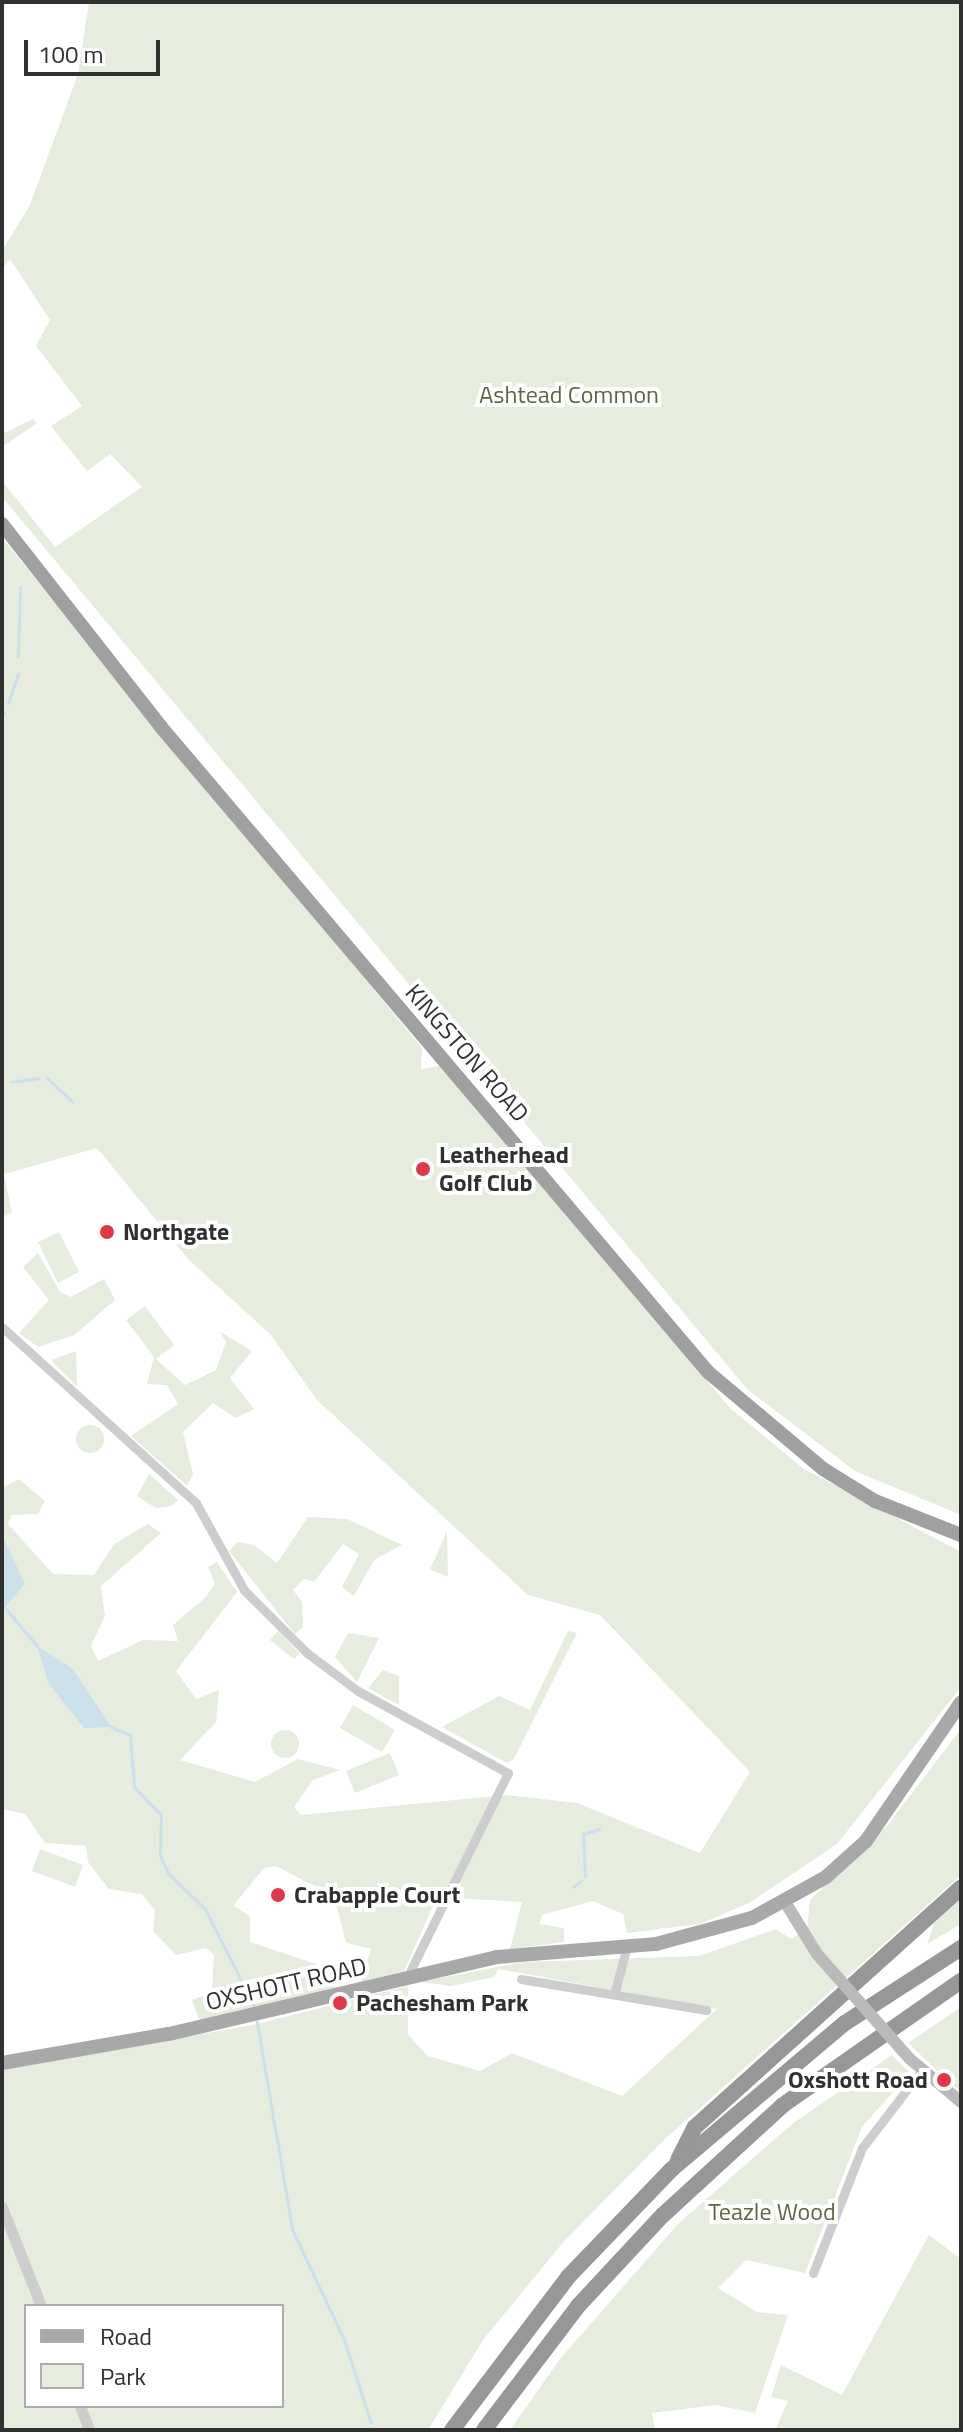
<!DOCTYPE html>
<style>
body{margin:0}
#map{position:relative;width:963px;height:2432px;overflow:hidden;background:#fff;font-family:"Titillium Web",sans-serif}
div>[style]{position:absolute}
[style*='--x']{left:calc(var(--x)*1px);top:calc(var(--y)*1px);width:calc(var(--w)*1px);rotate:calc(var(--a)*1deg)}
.green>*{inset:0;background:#e6ecde}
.round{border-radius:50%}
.water>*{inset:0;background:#cbe0eb}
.stream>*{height:3px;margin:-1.5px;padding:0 1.5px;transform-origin:1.5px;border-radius:1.5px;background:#cbe0eb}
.minor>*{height:9px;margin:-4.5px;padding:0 4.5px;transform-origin:4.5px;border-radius:4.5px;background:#cdcdcd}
.tertiary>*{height:11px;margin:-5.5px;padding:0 5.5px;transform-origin:5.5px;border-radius:5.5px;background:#cdcdcd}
.secondary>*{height:12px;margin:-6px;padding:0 6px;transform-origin:6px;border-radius:6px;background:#bababa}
.primary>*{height:14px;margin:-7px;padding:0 7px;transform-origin:7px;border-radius:7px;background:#a8a8a8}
.trunk>*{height:14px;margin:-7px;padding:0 7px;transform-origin:7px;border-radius:7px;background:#a0a0a0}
.motorway>*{height:16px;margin:-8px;padding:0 8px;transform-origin:8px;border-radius:8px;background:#979797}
.secondary-bridge>*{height:12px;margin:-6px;padding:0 6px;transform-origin:6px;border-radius:6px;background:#bababa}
.dots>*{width:22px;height:22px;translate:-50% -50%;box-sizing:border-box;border:4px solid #fff;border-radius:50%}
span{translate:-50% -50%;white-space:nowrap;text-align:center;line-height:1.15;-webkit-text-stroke:8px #fff;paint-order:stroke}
.park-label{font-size:24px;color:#546b3e}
.street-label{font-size:24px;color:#303030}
.poi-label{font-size:24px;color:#303030;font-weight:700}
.left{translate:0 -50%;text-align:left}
.right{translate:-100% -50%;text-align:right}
.frame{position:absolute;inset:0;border:4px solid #303030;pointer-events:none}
.legend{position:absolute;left:24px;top:2304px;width:260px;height:104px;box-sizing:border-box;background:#fff;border:2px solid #acacac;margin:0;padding:10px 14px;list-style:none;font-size:24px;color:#303030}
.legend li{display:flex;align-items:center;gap:16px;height:40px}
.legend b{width:40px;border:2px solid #acacac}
.scale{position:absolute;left:24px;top:40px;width:136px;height:36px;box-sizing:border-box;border:4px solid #303030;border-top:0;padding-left:10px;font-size:24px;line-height:28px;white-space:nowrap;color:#303030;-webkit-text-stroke:6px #fff;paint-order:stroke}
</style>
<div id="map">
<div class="green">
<i style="clip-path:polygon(89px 2px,961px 2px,961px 1515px,855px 1471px,748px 1390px,2px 497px,2px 481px,55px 547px,142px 487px,110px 454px,87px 471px,51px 426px,82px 406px,36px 346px,50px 320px,10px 259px,2px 269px,2px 251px,30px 205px,78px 74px)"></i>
<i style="clip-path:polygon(33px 419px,37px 423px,2px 447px,2px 434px)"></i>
<i style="clip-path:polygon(2px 538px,422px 1048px,421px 1069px,439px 1066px,457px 1085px,731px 1409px,804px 1469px,961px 1552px,961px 1687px,837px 1844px,749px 1903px,700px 1924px,627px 1933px,623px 1914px,593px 1901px,542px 1915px,539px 1924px,564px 1928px,564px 1942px,510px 1949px,522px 1902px,437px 1897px,404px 1971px,361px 1982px,371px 1949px,346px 1943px,334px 1896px,276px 1866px,264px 1868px,233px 1906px,250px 1916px,250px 1942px,316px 1964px,335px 1988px,200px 2022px,192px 2000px,212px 1992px,214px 1955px,206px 1948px,176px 1955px,153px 1931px,155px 1910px,142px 1894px,109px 1889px,88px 1862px,86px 1846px,45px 1843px,25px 1814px,2px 1809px,2px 1488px,19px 1479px,45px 1501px,38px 1514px,12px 1515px,8px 1524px,53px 1574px,94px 1575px,114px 1544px,148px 1524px,161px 1533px,101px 1586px,105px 1616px,91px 1646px,98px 1661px,143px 1640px,178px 1641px,173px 1625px,206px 1597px,215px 1583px,208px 1567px,217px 1562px,237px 1592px,176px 1671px,196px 1699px,219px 1690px,216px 1722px,180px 1760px,255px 1782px,298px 1759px,340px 1770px,313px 1780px,294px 1807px,301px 1815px,506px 1795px,577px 1803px,700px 1853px,750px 1772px,600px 1615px,528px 1595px,317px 1400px,271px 1335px,189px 1260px,97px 1148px,4px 1174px,12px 1213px,2px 1217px)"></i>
<i style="clip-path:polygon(59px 1232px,79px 1272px,58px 1283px,38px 1242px)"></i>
<i style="clip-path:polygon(38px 1253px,60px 1292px,71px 1297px,104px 1279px,115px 1300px,74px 1335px,38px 1347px,19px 1333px,49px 1300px,23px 1267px)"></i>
<i style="clip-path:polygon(145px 1306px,174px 1345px,156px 1359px,185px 1385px,216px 1370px,226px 1342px,219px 1331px,252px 1351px,230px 1378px,254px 1409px,236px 1418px,213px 1403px,183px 1432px,193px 1474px,187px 1486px,131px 1436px,178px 1404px,167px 1385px,147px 1384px,154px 1357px,126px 1320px)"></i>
<i style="clip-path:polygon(76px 1351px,77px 1385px,76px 1386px,51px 1360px)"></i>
<i class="round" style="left:76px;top:1425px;width:28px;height:28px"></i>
<i style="clip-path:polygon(149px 1474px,178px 1500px,172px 1506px,156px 1508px,137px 1496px)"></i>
<i style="clip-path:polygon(308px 1517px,347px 1519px,402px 1545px,374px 1560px,354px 1596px,342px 1587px,359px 1554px,343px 1544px,314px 1582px,304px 1579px,293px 1590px,302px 1602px,303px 1627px,295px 1634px,229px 1551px,238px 1542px,254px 1545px,277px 1563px)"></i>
<i style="clip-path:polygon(447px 1531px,448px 1577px,430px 1569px)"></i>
<i style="clip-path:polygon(278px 1631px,300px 1654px,294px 1659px,270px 1640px)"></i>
<i style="clip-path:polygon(568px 1631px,577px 1633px,514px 1759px,507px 1763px,442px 1727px,499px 1696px,530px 1710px)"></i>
<i style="clip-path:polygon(348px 1633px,379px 1638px,357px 1682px,335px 1657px)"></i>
<i style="clip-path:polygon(383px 1670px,399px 1676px,399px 1705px,368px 1688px)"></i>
<i style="clip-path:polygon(353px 1705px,395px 1730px,382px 1752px,340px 1728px)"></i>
<i style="clip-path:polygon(evenodd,961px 1729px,961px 1875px,666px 2138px,565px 2240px,483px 2340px,428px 2430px,95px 2430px,92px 2422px,83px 2430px,2px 2430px,2px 2070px,257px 2024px,408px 1986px,408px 2035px,428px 2056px,480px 2071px,512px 2053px,622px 2096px,717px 2009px,498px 1969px,494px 1977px,451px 1986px,420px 1982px,523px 1962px,699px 1956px,776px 1929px,791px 1939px,807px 1929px,810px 1900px,886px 1827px,961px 1729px,26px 2306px,282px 2306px,282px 2406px,26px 2406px,26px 2306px)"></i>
<i class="round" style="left:271px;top:1730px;width:28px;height:28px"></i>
<i style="clip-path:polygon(390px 1753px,399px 1775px,355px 1793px,346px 1771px)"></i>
<i style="clip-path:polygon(40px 1849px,83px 1865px,75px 1887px,32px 1871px)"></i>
<i style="clip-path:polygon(961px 1897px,961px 1924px,927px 1944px,935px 1922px)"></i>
<i style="clip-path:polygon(961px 2007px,961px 2093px,908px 2043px)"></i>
<i style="clip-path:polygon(892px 2055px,910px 2073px,862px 2127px,805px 2273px,746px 2260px,718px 2288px,757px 2312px,788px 2315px,755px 2413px,716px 2405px,652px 2413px,655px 2430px,510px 2430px,560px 2359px,678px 2224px,792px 2124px)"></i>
<i style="clip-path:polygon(929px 2235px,961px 2259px,961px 2430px,776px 2428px,788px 2401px,771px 2397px,781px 2365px,842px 2395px)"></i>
</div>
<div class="water">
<i style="clip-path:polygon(2px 1535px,25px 1584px,2px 1611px)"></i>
<i style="clip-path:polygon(37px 1646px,73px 1669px,111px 1727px,84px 1728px,49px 1684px)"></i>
</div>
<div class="stream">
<i style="--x:18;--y:656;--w:69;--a:-88.3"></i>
<i style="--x:8;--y:703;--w:31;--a:-71"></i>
<i style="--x:2;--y:717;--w:5;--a:-68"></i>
<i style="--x:47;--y:1078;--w:34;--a:43"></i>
<i style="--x:11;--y:1082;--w:28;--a:-8"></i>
<i style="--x:6;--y:1609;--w:48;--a:50"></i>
<i style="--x:111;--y:1727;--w:21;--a:23"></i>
<i style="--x:130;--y:1735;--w:52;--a:85.6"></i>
<i style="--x:134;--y:1787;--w:39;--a:46"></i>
<i style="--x:161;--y:1815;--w:40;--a:91.4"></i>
<i style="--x:160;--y:1855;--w:20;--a:66"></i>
<i style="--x:168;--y:1873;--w:52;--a:44.2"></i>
<i style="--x:205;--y:1909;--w:109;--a:63.2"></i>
<i style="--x:585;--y:1876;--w:42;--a:-92.7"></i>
<i style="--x:583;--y:1834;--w:17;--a:-17"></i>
<i style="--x:573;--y:1887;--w:10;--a:-37"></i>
<i style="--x:257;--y:2022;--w:210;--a:80.4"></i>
<i style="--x:292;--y:2229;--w:123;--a:64.9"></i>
<i style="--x:344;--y:2340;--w:87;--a:72"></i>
</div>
<div class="minor">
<i style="--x:2;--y:1327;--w:262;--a:42.2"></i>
<i style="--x:196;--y:1503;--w:99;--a:61.1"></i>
<i style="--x:244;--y:1590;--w:89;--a:45"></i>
<i style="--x:307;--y:1653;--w:64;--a:36.7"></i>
<i style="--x:358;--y:1691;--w:171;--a:28.7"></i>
<i style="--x:508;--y:1773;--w:228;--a:116.3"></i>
<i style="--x:521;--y:1979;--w:188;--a:9.5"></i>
<i style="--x:615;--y:1991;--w:47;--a:-75.1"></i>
<i style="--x:813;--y:2273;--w:134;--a:-68.6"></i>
<i style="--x:862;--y:2148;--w:98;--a:-52.4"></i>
</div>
<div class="tertiary">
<i style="--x:2;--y:2207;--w:106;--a:68.5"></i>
<i style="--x:80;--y:2406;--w:26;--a:69"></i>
</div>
<div class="secondary">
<i style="--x:785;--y:1902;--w:61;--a:58.4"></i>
<i style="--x:910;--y:2059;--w:67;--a:40.1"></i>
</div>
<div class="primary">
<i style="--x:2;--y:2063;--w:169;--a:-9.9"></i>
<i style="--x:169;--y:2034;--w:337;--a:-13.2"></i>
<i style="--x:497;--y:1957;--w:160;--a:-4.7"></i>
<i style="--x:656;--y:1944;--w:99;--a:-15.2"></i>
<i style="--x:752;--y:1918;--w:85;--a:-29"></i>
<i style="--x:826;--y:1877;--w:54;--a:-42"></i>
<i style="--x:866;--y:1841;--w:168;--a:-55.6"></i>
</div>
<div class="trunk">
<i style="--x:2;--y:524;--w:258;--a:51.9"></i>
<i style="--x:161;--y:727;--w:846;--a:49.7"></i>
<i style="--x:708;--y:1372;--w:150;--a:40.1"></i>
<i style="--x:823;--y:1469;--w:61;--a:31.6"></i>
<i style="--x:875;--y:1501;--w:92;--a:21.6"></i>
</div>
<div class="motorway">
<i style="--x:678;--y:2160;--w:36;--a:-63"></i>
<i style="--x:694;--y:2128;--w:359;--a:-42"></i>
<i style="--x:452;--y:2430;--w:192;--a:-52.8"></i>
<i style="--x:568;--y:2277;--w:150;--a:-46.1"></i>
<i style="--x:672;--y:2169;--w:226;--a:-40.2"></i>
<i style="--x:845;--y:2023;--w:138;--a:-32.9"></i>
<i style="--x:484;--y:2430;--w:156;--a:-52.8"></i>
<i style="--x:578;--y:2306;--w:125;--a:-47"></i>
<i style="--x:663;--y:2215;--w:163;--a:-42.5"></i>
<i style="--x:783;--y:2105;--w:217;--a:-34.9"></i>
</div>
<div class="secondary-bridge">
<i style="--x:817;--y:1954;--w:140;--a:48.5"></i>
</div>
<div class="dots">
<i style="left:423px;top:1169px;background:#e03849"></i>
<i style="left:107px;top:1232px;background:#e03849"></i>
<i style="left:278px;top:1895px;background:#e03849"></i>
<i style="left:340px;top:2003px;background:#e03849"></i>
<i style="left:944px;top:2080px;background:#e03849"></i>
</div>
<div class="park-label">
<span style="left:569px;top:395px">Ashtead Common</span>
<span style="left:772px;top:2212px">Teazle Wood</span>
</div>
<div class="street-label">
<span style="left:467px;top:1053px;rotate:49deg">KINGSTON ROAD</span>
<span style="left:286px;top:1984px;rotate:-13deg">OXSHOTT ROAD</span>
</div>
<div class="poi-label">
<span class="left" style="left:439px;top:1169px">Leatherhead<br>Golf Club</span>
<span class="left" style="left:123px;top:1232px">Northgate</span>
<span class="left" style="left:294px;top:1895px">Crabapple Court</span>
<span class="left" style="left:356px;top:2003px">Pachesham Park</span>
<span class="right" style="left:928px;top:2080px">Oxshott Road</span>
</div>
<div class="frame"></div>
<ul class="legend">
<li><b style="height:10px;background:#a8a8a8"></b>Road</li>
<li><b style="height:22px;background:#e6ecde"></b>Park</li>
</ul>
<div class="scale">100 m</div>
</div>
